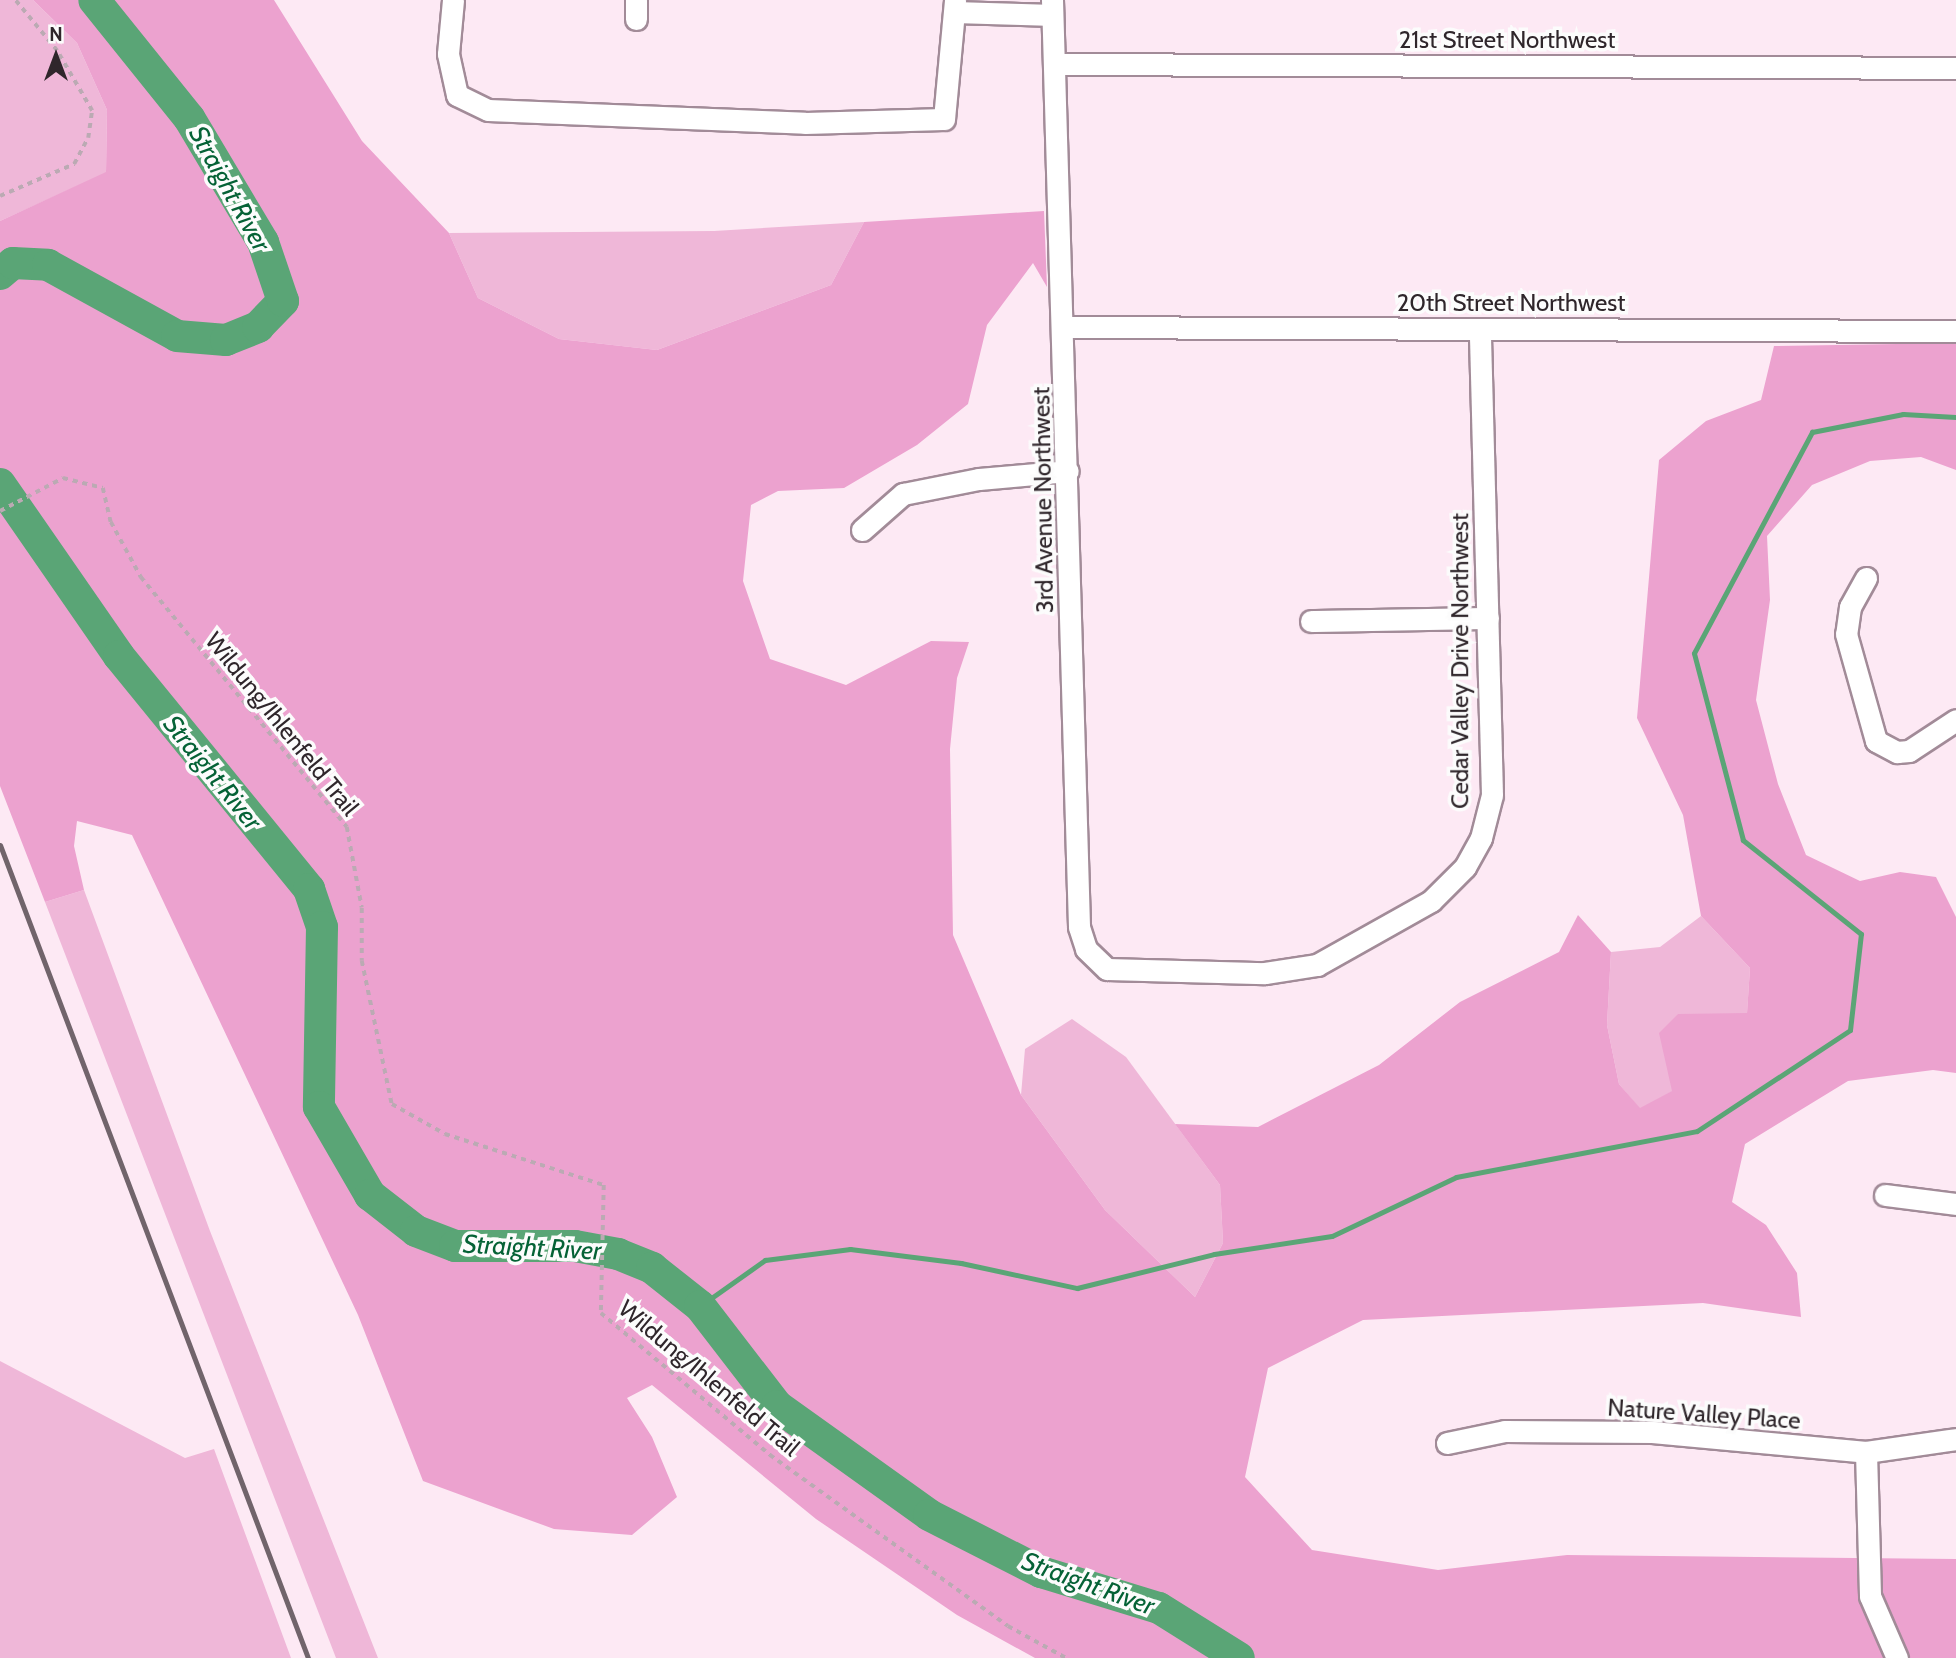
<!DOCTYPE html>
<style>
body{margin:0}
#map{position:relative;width:1956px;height:1658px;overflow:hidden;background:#fde9f4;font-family:Cabin,sans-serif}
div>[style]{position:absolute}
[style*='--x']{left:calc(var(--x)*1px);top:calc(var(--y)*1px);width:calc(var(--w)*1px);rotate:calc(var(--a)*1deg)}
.green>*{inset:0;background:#efb7d8}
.forest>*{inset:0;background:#eca2cf}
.stream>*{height:5px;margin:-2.5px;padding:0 2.5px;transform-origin:2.5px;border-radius:2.5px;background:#5aa576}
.river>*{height:32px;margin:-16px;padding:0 16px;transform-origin:16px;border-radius:16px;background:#5aa576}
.path>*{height:3.5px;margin-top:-1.75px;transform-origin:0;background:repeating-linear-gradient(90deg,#bbaab3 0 5px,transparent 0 10px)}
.roads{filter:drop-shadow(2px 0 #a28b98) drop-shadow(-2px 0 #a28b98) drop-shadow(0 2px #a28b98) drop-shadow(0 -2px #a28b98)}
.minor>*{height:21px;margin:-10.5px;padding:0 10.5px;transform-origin:10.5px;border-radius:10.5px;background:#fff}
.rail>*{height:5px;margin:-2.5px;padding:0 2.5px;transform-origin:2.5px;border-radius:2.5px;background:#71646b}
span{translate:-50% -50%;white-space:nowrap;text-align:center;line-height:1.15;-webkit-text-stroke:7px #fcfcfc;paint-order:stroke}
.street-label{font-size:24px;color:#2f262b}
.water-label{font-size:26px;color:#056236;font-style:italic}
.north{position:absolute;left:21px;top:21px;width:70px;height:70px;-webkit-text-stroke:5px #fcfcfc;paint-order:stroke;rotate:0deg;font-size:19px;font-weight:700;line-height:28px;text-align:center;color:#2f262b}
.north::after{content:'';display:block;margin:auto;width:24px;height:32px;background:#2f262b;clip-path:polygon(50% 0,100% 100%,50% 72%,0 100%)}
</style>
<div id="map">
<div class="green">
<i style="clip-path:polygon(0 0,33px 0,77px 43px,107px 110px,106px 173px,0 221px)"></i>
<i style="clip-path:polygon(864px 222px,831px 285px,657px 350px,559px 339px,478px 298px,449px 233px,714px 231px)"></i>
<i style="clip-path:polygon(84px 890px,210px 1231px,378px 1658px,336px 1658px,45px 902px)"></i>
<i style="clip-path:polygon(1701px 916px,1750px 968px,1747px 1014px,1678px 1014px,1673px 1091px,1640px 1109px,1619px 1084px,1607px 1025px,1611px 952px,1660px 947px)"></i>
<i style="clip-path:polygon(1072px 1019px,1126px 1057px,1220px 1185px,1223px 1243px,1195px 1297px,1105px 1210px,1021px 1095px,1025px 1049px)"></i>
<i style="clip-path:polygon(0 1361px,185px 1458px,214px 1449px,291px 1658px,0 1658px)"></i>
</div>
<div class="forest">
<i style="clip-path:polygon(33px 0,274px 0,362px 141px,449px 233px,478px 298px,559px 339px,657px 350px,831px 285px,864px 222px,1044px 211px,1047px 287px,1033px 263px,987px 325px,968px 404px,917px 445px,844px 488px,778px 491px,751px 505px,743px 581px,770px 659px,846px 685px,931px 641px,969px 642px,957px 678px,950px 749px,953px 935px,1021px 1095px,1105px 1210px,1195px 1297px,1223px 1243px,1220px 1185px,1175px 1124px,1258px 1127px,1379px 1065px,1460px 1002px,1559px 952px,1578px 915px,1611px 952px,1607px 1025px,1619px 1084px,1640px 1108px,1672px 1091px,1659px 1033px,1678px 1014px,1747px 1013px,1750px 968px,1701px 916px,1683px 815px,1637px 718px,1659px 460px,1706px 421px,1761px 400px,1774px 346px,1956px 343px,1956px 470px,1921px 457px,1870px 461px,1812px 485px,1767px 536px,1770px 600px,1756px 700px,1778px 784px,1806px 855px,1860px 881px,1900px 872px,1936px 877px,1956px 917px,1956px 1073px,1933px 1070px,1848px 1081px,1745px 1144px,1732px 1202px,1766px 1225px,1797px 1273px,1801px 1317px,1703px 1303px,1363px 1320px,1268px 1368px,1245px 1477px,1312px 1550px,1438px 1570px,1567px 1555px,1956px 1559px,1956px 1658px,1035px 1658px,957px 1615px,816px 1519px,652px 1385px,627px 1398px,652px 1437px,677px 1497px,632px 1535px,554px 1529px,423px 1481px,358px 1315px,132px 835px,77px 821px,74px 846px,84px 890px,45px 902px,0 786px,0 221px,106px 172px,107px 110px,77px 43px)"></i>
</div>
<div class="stream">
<i style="--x:700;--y:1306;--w:80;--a:-35.3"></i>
<i style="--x:765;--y:1260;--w:86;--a:-7.4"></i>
<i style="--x:850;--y:1249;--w:112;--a:7.2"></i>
<i style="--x:961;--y:1263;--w:119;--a:12.2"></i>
<i style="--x:1077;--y:1288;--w:141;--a:-13.9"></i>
<i style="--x:1214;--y:1254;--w:119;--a:-8.7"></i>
<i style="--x:1332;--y:1236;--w:137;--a:-25.4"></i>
<i style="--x:1456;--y:1177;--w:245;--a:-10.8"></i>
<i style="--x:1697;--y:1131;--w:183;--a:-33.4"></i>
<i style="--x:1850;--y:1030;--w:97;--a:-83.5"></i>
<i style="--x:1861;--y:934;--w:151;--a:-141.5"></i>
<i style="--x:1743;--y:840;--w:193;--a:-104.7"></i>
<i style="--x:1694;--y:653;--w:251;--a:-61.9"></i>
<i style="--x:1812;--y:432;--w:93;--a:-11.2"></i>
<i style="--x:1903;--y:414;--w:53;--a:3.2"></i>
</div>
<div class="river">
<i style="--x:0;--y:274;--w:17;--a:-40"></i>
<i style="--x:13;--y:263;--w:35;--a:3"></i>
<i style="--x:48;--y:265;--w:147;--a:28.8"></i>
<i style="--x:177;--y:336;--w:49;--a:4.7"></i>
<i style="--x:226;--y:340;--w:35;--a:-22"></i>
<i style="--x:258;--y:327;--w:36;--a:-46"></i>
<i style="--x:283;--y:301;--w:62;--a:-108.7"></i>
<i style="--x:263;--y:242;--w:144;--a:-120.8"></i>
<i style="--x:189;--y:118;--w:151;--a:-128.8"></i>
<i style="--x:0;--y:484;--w:209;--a:55.3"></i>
<i style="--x:119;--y:656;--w:301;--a:50.8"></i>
<i style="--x:309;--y:889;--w:40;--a:71.1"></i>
<i style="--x:322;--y:927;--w:180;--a:91"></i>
<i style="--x:319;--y:1107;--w:102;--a:59.9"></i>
<i style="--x:370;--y:1195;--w:58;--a:38"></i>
<i style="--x:416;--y:1231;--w:42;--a:21"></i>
<i style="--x:455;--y:1246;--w:120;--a:0"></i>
<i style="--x:575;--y:1246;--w:44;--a:10.5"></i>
<i style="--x:618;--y:1254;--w:37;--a:22"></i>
<i style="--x:652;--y:1268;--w:61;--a:38.4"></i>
<i style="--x:700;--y:1306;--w:126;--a:52.4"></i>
<i style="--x:777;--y:1406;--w:187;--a:35.6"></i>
<i style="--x:929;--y:1515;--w:126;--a:27"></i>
<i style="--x:1041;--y:1572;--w:123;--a:17"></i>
<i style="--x:1159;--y:1608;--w:94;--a:32"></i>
</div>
<div class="path">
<i style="--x:0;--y:196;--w:81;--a:-23.4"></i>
<i style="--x:74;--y:164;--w:30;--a:-62"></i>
<i style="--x:88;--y:138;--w:27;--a:-82"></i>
<i style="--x:92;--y:111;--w:69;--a:-120.3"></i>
<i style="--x:57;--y:51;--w:66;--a:-129.5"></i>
<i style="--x:0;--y:511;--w:71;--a:-27.6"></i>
<i style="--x:63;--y:478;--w:41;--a:14"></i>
<i style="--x:103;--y:488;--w:35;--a:77"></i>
<i style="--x:111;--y:522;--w:63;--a:61.4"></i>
<i style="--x:141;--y:577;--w:324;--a:50.5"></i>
<i style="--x:347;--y:827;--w:82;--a:79.5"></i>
<i style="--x:362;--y:908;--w:53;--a:90"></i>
<i style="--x:362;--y:961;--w:146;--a:78.2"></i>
<i style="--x:392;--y:1104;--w:61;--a:29.5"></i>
<i style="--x:445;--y:1134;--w:167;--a:17.8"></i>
<i style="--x:604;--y:1185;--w:128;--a:91.3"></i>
<i style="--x:601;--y:1313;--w:221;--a:40"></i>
<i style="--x:770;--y:1455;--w:293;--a:35.7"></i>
<i style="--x:1008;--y:1626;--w:66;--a:28.9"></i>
</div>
<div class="roads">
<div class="minor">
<i style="--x:453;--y:0;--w:54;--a:95.3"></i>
<i style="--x:448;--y:54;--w:42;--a:77.6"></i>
<i style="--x:457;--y:95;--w:34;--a:26"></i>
<i style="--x:488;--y:110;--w:317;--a:2.3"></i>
<i style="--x:805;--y:123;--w:139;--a:-1.6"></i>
<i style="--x:944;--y:119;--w:120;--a:-84.7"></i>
<i style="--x:1052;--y:0;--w:927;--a:88.33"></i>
<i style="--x:1079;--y:927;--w:23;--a:72"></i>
<i style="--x:1086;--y:949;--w:29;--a:44"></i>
<i style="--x:1107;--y:969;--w:158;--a:1.5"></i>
<i style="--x:1265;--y:973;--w:53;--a:-8.7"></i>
<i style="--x:1317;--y:965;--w:131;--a:-29.3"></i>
<i style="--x:1431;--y:901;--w:48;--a:-45"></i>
<i style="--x:1465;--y:867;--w:33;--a:-61"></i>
<i style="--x:1481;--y:838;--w:44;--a:-75.7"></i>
<i style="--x:1492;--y:795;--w:466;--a:-91.5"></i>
<i style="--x:956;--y:12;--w:96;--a:1.8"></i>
<i style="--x:636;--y:19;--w:19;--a:-90"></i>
<i style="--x:1057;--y:64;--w:899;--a:0.25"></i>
<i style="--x:1065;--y:327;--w:891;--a:0.26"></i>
<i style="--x:862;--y:530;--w:55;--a:-41.3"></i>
<i style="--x:903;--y:494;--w:77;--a:-11.2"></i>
<i style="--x:979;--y:479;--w:89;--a:-5.1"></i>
<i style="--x:1866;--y:578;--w:33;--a:119"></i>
<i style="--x:1850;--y:607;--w:27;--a:98"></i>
<i style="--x:1846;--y:634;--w:111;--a:74.3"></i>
<i style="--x:1876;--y:741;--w:24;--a:28"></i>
<i style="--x:1897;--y:752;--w:12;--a:-5"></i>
<i style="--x:1909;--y:751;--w:56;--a:-33.4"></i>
<i style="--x:1311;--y:621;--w:177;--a:-1"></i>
<i style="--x:1885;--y:1195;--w:72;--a:7.2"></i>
<i style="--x:1447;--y:1443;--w:59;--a:-11.7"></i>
<i style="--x:1505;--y:1431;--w:147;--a:0.4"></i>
<i style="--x:1652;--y:1432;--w:215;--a:5.3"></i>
<i style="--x:1866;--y:1452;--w:91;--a:-8.2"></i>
<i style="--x:1866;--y:1452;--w:144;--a:88.4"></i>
<i style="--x:1870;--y:1596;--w:68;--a:66.5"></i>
</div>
</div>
<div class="rail">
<i style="--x:0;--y:845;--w:869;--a:69.25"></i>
</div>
<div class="street-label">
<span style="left:1507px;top:40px">21st Street Northwest</span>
<span style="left:1511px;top:303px">20th Street Northwest</span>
<span style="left:1043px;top:500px;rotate:-91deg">3rd Avenue Northwest</span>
<span style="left:1460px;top:661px;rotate:-90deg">Cedar Valley Drive Northwest</span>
<span style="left:282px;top:724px;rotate:51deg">Wildung/Ihlenfeld Trail</span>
<span style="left:709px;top:1378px;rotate:40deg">Wildung/Ihlenfeld Trail</span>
<span style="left:1704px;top:1414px;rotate:4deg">Nature Valley Place</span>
</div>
<div class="water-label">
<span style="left:229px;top:189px;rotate:61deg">Straight River</span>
<span style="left:212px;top:773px;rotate:51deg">Straight River</span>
<span style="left:532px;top:1248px;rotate:3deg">Straight River</span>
<span style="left:1088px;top:1584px;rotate:20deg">Straight River</span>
</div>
<div class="north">N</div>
</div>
